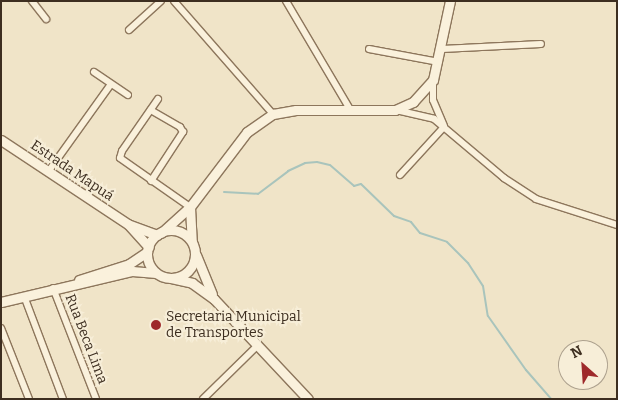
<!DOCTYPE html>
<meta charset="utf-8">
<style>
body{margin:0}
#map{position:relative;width:618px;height:400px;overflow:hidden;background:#f0e4c8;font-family:Bitter,serif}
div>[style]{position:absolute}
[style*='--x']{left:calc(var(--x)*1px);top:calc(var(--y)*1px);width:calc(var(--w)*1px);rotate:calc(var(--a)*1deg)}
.stream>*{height:2px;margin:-1px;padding:0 1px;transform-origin:1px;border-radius:1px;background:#a9c4bc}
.roads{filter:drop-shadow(1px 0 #8d765c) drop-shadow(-1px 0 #8d765c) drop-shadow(0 1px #8d765c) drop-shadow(0 -1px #8d765c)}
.street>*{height:6px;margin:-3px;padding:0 3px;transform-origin:3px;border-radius:3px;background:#faf1dc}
.secondary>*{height:9px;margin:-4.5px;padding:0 4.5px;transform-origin:4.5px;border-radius:4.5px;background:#faf1dc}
.secondary>.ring{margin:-4.5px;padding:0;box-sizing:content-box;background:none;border:9px solid #faf1dc;border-radius:50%}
.dots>*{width:14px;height:14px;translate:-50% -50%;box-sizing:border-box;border:2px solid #f7eed8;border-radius:50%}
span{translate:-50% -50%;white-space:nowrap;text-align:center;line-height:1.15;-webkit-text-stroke:4px #f7eed8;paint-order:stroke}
.street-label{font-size:14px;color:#3d2e20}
.poi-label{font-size:14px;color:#3d2e20}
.left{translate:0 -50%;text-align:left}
.frame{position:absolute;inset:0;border:2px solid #3d2e20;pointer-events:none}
.north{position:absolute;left:558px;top:340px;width:50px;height:50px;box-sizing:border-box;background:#f7eed8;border:1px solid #ada18e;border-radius:50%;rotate:334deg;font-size:14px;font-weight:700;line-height:20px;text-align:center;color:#3d2e20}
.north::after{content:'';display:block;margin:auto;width:18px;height:22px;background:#9e2a2b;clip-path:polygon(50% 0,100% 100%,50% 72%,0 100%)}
</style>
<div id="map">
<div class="stream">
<i style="--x:224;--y:192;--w:34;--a:3"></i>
<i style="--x:258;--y:194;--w:38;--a:-37"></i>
<i style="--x:288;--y:171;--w:19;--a:-25"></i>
<i style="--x:305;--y:163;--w:12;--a:-5"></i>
<i style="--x:317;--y:162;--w:13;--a:13"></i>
<i style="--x:330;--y:165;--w:32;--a:41"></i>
<i style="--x:354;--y:186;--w:7;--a:-16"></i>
<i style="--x:361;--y:184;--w:46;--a:44.1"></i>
<i style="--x:394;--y:216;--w:18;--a:19"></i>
<i style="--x:411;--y:222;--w:14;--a:51"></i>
<i style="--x:420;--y:233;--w:28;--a:18"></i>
<i style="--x:447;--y:242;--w:30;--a:45"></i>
<i style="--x:468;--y:263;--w:27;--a:57"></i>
<i style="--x:483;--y:286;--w:30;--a:81"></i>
<i style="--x:488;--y:316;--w:66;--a:54.9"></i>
<i style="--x:526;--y:370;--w:38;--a:49"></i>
</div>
<div class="roads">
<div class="street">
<i style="--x:32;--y:1;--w:23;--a:52"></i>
<i style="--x:174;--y:1;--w:150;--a:48.8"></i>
<i style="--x:286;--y:1;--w:128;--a:59.4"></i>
<i style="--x:129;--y:30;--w:43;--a:-42.2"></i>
<i style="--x:369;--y:49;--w:71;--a:10.5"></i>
<i style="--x:442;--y:49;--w:99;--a:-2.9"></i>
<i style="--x:94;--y:72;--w:41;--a:34.1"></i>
<i style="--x:433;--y:80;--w:20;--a:90"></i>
<i style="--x:433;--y:100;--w:28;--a:67"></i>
<i style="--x:158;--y:99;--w:63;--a:124.7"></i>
<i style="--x:122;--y:151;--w:7;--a:106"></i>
<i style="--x:120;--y:158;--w:85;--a:35"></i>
<i style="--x:396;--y:110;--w:39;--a:13"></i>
<i style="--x:434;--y:119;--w:92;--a:40.1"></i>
<i style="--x:504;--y:178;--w:38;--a:33"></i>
<i style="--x:536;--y:199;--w:85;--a:17.8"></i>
<i style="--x:48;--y:172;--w:108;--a:-54.4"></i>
<i style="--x:400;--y:175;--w:65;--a:-47.5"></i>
<i style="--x:151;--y:181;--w:59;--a:-56.9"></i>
<i style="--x:183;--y:132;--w:6;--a:-121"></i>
<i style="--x:180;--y:127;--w:34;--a:-150"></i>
<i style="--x:53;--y:288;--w:119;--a:68.8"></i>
<i style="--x:24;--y:296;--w:110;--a:69.3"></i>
<i style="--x:1;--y:328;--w:76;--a:68.5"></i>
<i style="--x:203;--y:399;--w:77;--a:-44.5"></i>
</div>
<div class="secondary">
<i style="--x:1;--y:140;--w:152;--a:33.5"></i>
<i style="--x:128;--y:224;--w:31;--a:48"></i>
<i style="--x:190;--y:207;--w:34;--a:87"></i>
<i style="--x:130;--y:225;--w:29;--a:20"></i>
<i class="ring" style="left:147px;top:230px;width:39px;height:39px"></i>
<i style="--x:161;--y:233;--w:39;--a:-42"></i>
<i style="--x:190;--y:207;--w:94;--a:-52.8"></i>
<i style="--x:247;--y:132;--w:32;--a:-35"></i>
<i style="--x:273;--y:114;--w:23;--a:-10"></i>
<i style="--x:296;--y:110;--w:99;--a:0"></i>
<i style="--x:395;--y:110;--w:20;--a:-24"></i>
<i style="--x:413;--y:102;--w:30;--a:-48"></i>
<i style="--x:433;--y:80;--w:81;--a:-77.9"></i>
<i style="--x:196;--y:255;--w:42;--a:67.7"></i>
<i style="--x:171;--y:278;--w:22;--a:13"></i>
<i style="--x:192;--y:283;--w:27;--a:36"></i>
<i style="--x:214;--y:299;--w:137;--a:46.8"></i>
<i style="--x:79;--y:280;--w:52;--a:-17.7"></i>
<i style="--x:129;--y:264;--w:22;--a:-34"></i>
<i style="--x:1;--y:302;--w:135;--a:-13.3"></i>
<i style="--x:132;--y:271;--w:24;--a:5"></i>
</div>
</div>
<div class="dots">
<i style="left:156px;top:325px;background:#9e2a2b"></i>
</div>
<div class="street-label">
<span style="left:72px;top:171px;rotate:34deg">Estrada Mapuá</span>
<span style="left:86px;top:339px;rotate:69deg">Rua Beca Lima</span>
</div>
<div class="poi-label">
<span class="left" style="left:166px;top:325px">Secretaria Municipal<br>de Transportes</span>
</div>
<div class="frame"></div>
<div class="north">N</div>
</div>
